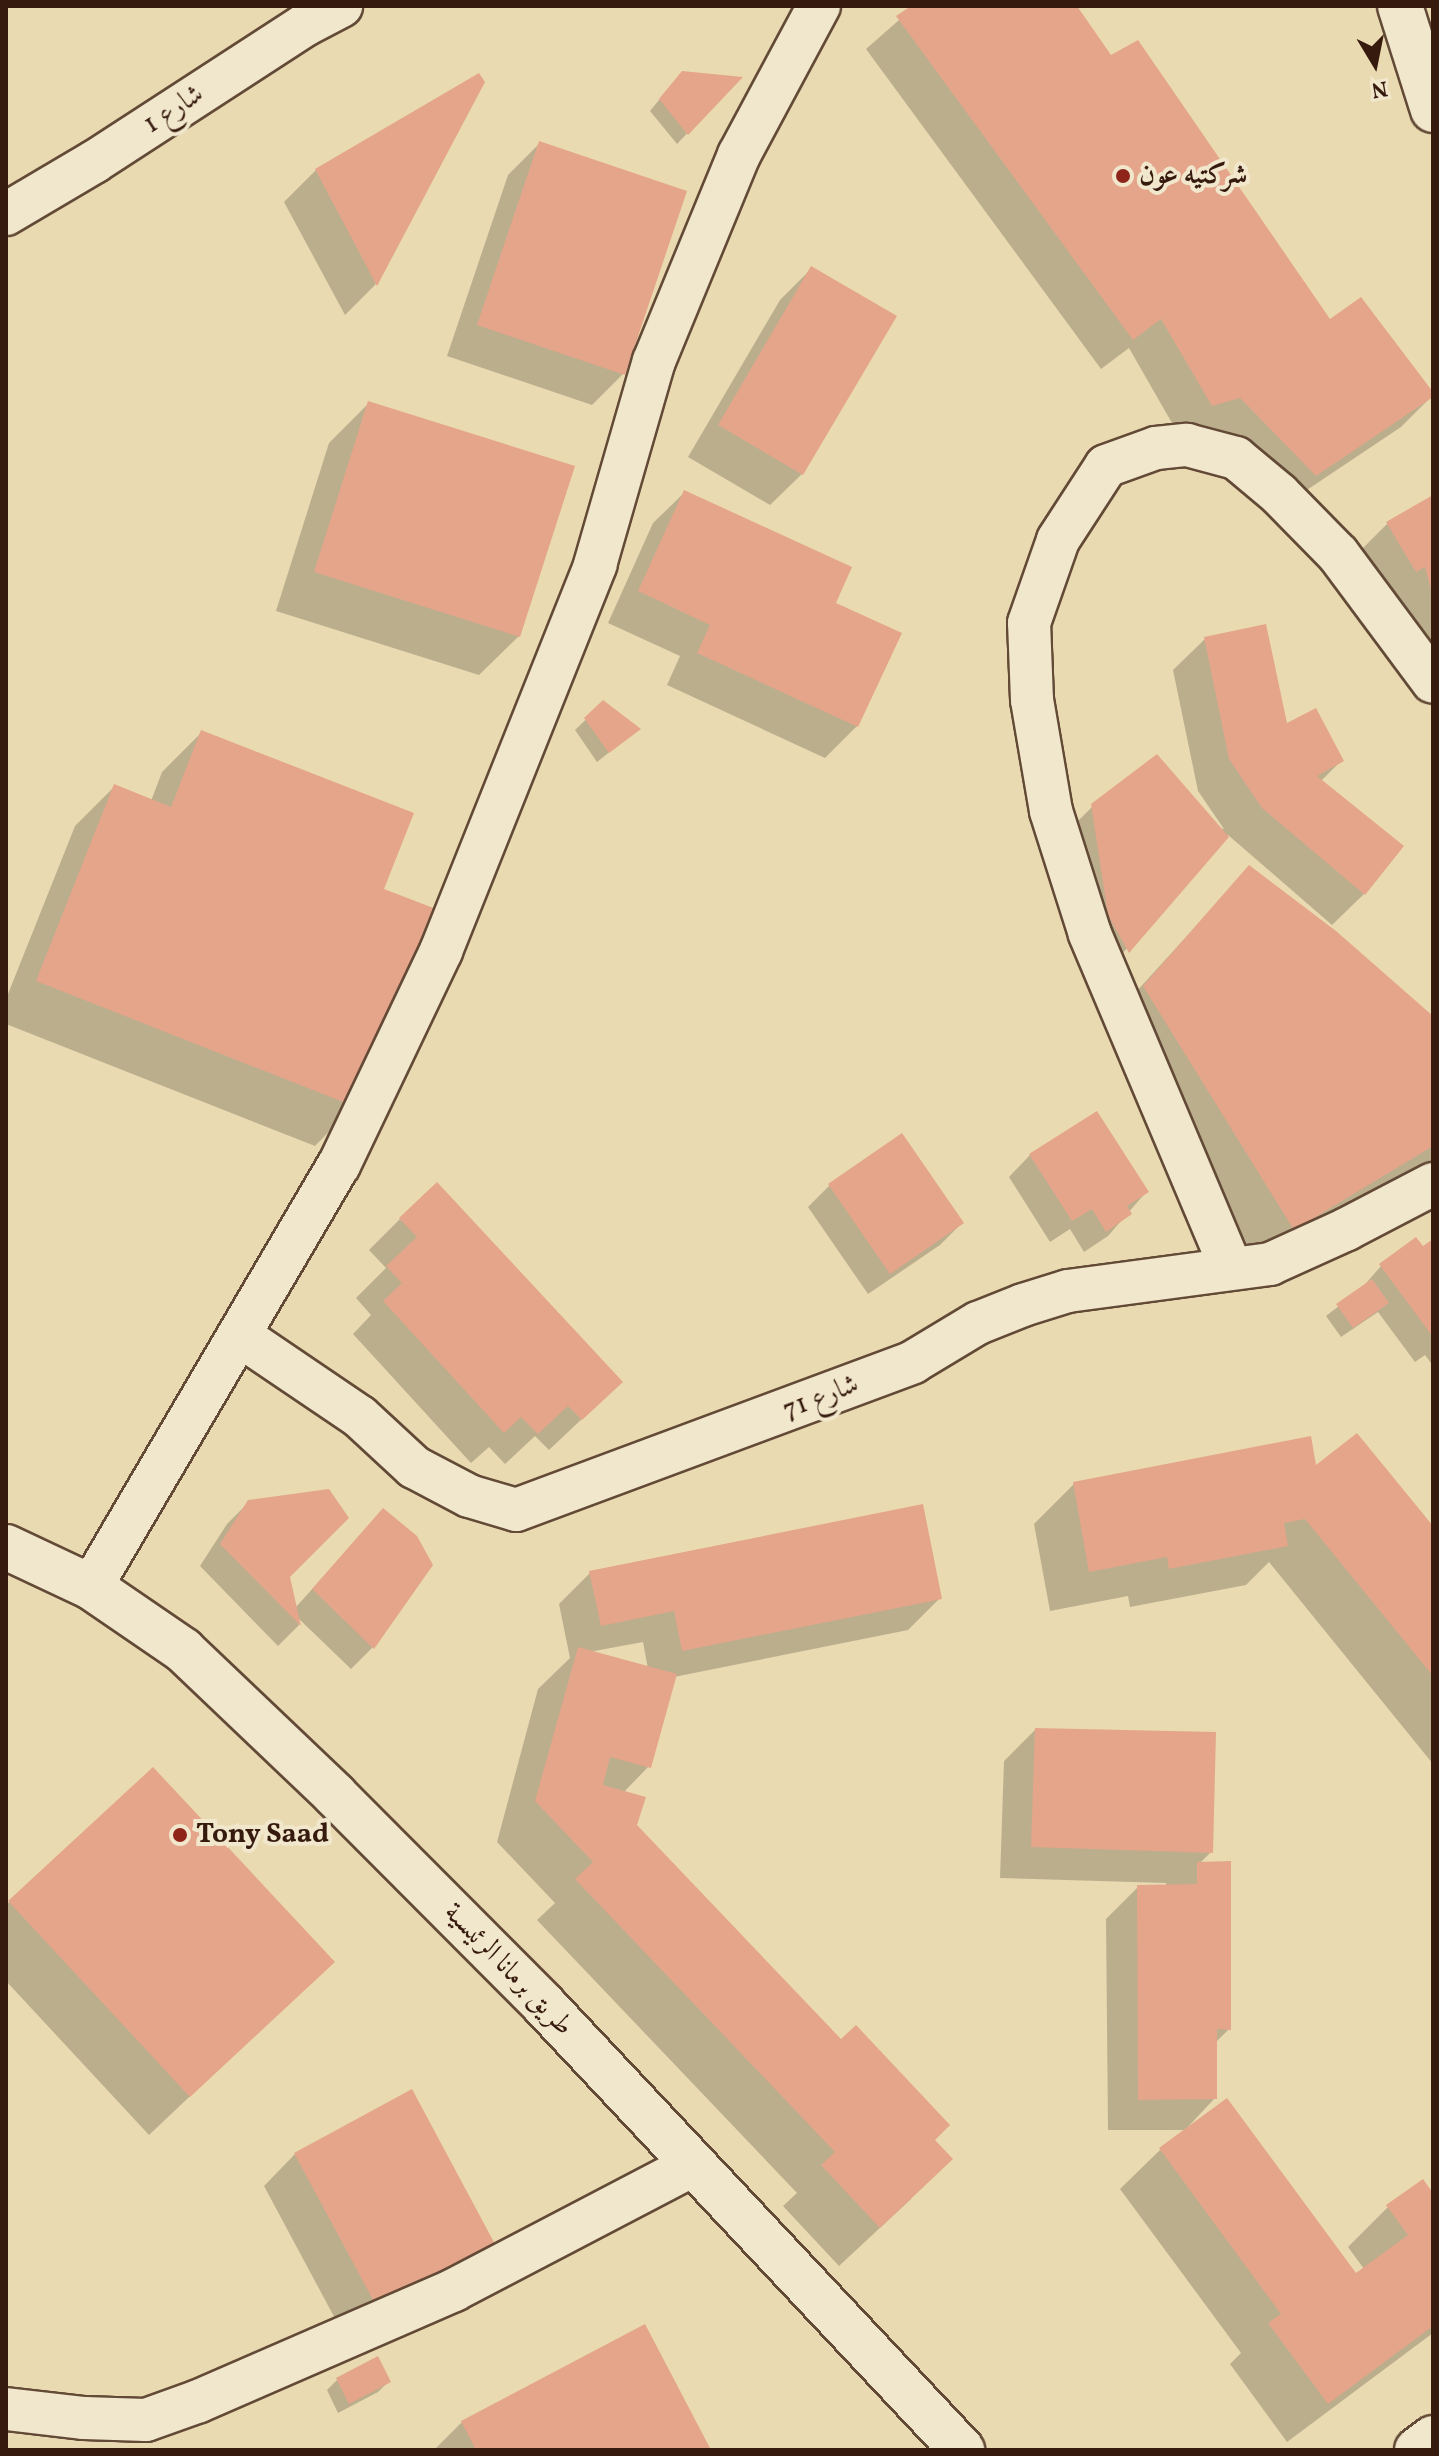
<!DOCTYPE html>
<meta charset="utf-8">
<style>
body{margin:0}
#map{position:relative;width:1439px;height:2456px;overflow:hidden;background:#eadab1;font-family:Vollkorn,Amiri,serif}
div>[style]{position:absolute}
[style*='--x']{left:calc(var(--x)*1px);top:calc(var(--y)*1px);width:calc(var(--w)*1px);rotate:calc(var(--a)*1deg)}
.shadow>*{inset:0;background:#0003}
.building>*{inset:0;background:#e4a58b}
.roads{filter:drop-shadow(2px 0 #634a37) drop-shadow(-2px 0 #634a37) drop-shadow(0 2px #634a37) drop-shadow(0 -2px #634a37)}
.minor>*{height:42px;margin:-21px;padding:0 21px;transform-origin:21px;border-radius:21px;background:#f1e7cc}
.secondary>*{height:44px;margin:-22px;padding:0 22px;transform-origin:22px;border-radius:22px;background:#f1e7cc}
.dots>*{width:22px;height:22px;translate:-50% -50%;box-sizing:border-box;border:4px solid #f1e7cc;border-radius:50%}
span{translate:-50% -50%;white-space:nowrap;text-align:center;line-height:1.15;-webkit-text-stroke:8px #f1e7cc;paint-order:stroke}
.street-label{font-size:28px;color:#361a0e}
.poi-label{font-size:28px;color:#361a0e;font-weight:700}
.left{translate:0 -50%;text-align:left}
.frame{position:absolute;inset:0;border:8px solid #361a0e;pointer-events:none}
.north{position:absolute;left:1335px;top:24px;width:80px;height:80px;-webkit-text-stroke:6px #f1e7cc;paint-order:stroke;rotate:170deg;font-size:22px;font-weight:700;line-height:32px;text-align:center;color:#361a0e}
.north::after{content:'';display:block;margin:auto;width:28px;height:36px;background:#361a0e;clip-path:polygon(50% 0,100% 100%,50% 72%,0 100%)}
</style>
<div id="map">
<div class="shadow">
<i style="clip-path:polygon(915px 6px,1075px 6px,1110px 58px,1330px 322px,1433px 395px,1401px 427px,1283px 506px,1208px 428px,1180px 437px,1129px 348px,1101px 369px,866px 49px)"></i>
<i style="clip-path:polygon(739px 79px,677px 144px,650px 111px,672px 84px)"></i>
<i style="clip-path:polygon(483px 82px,375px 285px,345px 315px,284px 202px,316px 170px)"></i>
<i style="clip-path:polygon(540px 143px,623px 374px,592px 405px,447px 356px,508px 175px)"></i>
<i style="clip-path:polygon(812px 268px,802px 474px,770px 505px,688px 457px,780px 300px)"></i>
<i style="clip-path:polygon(369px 403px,519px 636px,479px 675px,276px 611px,329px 443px)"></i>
<i style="clip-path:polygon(685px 492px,833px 603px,857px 726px,825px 758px,667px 685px,680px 656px,608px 623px,653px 523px)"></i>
<i style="clip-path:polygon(1433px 497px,1433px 667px,1356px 555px,1387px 524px)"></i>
<i style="clip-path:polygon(1205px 639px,1286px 726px,1342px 760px,1320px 782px,1364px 894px,1332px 925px,1228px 835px,1097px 982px,1061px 838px,1093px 806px,1224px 829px,1198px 791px,1173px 670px)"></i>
<i style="clip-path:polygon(603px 703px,638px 729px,597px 762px,575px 730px)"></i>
<i style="clip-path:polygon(202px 732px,382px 890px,354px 1106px,315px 1146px,6px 1024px,6px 999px,75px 826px,114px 787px,151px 801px,162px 772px)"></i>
<i style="clip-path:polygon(1249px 868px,1433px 1018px,1433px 1160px,1254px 1268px,1104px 1027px)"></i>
<i style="clip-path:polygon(1030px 1155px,1147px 1191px,1108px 1236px,1084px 1252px,1070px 1229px,1050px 1242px,1009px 1177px)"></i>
<i style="clip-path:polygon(830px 1185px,962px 1223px,940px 1245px,868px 1294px,808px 1207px)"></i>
<i style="clip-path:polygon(400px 1219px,621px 1382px,549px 1450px,535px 1436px,505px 1464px,489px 1447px,471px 1463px,353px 1334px,371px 1315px,356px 1298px,386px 1268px,369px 1250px)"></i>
<i style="clip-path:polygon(1433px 1242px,1433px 1366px,1425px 1355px,1415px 1362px,1378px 1312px,1341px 1337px,1326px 1316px,1361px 1289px,1381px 1266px,1423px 1249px)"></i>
<i style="clip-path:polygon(1315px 1469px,1433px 1529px,1433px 1764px,1269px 1562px,1246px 1585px,1130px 1607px,1128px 1596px,1050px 1611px,1034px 1524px,1074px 1484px)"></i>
<i style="clip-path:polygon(249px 1502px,287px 1576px,295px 1608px,384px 1510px,431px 1565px,372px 1648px,351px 1669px,297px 1617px,299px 1625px,278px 1646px,200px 1566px,227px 1524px)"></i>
<i style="clip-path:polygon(evenodd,590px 1573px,940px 1598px,908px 1630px,674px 1677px,649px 1766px,623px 1793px,635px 1826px,933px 2139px,911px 2199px,839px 2266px,783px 2206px,797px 2193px,537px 1920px,555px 1903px,497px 1842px,538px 1689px,570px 1658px,559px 1604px,590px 1573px,643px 1642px,648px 1669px,589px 1652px,643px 1642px)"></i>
<i style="clip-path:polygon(1035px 1730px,1211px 1852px,1199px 1864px,1229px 2029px,1215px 2043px,1215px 2098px,1185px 2130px,1108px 2130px,1106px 1919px,1138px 1887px,1166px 1887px,1166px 1883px,1000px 1878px,1004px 1761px)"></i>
<i style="clip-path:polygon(153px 1770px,332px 1962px,149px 2135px,6px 1981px,6px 1905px)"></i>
<i style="clip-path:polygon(1160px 2150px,1356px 2275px,1364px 2269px,1348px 2247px,1388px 2207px,1433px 2196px,1433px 2333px,1287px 2442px,1230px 2364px,1241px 2353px,1120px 2189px)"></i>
<i style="clip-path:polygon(295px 2154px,494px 2246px,346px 2339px,264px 2186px)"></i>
<i style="clip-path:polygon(337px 2380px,389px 2381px,378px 2392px,338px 2413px,327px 2390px)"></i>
<i style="clip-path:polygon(462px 2422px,709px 2450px,434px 2450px)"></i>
</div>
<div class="building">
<i style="clip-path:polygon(911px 6px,1077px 6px,1111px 55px,1138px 40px,1330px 319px,1361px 297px,1433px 392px,1433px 397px,1316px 476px,1240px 398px,1212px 406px,1161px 319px,1133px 340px,896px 16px)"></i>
<i style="clip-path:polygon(682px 71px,743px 77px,688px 135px,659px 99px)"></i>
<i style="clip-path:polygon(479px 73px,485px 82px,377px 286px,315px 169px)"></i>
<i style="clip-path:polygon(539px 141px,687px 191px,625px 375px,477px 325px)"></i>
<i style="clip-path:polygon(811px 266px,897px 316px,803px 475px,718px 425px)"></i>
<i style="clip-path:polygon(368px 401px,575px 466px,520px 637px,314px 572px)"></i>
<i style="clip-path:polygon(684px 490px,852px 567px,836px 603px,902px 633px,858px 727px,697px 653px,710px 625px,638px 591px)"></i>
<i style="clip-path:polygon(1433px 495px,1433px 593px,1432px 593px,1425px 567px,1416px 572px,1386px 522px)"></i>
<i style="clip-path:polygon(1266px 624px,1287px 723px,1316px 708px,1344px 761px,1317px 776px,1404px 846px,1365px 895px,1262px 808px,1229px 759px,1204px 637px)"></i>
<i style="clip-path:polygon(603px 700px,641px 729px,609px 753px,584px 718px)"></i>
<i style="clip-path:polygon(201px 730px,414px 813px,384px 889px,436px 909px,356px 1107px,36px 981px,114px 784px,171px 807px)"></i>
<i style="clip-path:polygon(1157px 754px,1229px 837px,1129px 953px,1108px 915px,1091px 804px)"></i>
<i style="clip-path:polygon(1249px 865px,1336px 931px,1433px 1016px,1433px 1146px,1294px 1230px,1143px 986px)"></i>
<i style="clip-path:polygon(1097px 1111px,1149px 1192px,1127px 1206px,1132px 1214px,1106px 1232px,1092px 1209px,1072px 1221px,1029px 1154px)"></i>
<i style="clip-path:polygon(902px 1133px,964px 1223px,890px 1274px,828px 1184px)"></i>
<i style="clip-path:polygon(437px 1182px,623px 1382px,582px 1420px,568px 1406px,538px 1434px,521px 1417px,504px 1433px,383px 1301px,402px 1283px,386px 1266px,417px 1237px,399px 1218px)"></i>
<i style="clip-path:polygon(1416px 1237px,1423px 1246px,1433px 1239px,1433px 1337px,1379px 1264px)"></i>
<i style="clip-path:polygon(1372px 1279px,1389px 1303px,1353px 1328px,1336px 1304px)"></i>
<i style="clip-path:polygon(1357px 1433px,1433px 1526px,1433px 1676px,1305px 1519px,1284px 1523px,1288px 1546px,1169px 1569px,1167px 1557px,1089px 1572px,1073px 1482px,1311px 1436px,1316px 1465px)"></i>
<i style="clip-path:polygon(329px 1489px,349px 1518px,290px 1577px,301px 1626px,220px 1544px,248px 1500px)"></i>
<i style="clip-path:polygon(923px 1504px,942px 1599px,682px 1651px,674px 1611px,601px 1626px,589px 1571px)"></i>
<i style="clip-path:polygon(383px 1508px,417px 1536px,433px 1565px,374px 1649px,312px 1589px)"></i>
<i style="clip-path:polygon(578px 1647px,677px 1674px,651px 1768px,610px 1757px,603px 1785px,646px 1797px,637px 1825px,841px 2039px,856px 2025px,950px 2125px,935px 2140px,953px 2159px,880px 2228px,821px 2165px,835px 2152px,575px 1879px,593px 1862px,535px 1801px)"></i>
<i style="clip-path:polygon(1035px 1728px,1216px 1732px,1213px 1853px,1031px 1847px)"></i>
<i style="clip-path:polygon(153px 1767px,335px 1962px,190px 2097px,8px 1901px)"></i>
<i style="clip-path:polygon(1231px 1861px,1231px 2030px,1217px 2029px,1217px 2099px,1138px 2100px,1137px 1885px,1197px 1884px,1197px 1862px)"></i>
<i style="clip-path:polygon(412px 2089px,496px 2246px,378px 2309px,294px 2153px)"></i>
<i style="clip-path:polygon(1227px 2098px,1356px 2273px,1408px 2235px,1386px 2205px,1423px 2179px,1433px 2193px,1433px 2326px,1328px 2404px,1268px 2323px,1281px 2314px,1159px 2148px)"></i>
<i style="clip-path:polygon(645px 2324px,711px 2450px,476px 2450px,461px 2421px)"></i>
<i style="clip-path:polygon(378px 2356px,391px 2382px,349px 2404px,336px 2378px)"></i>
</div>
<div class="roads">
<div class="minor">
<i style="--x:6;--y:214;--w:102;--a:-30.6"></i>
<i style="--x:94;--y:162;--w:252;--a:-33"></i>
<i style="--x:305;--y:25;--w:41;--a:-27.8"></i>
<i style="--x:1231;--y:1268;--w:363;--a:-112.9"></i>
<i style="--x:1090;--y:934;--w:129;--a:-107.6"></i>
<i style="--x:1051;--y:811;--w:113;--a:-99.7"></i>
<i style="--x:1032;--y:700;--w:77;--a:-92.2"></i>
<i style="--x:1029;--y:623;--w:88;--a:-70.7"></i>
<i style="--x:1058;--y:540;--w:88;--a:-57"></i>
<i style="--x:1106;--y:466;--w:53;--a:-19.8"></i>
<i style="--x:1156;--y:448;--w:31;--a:-6"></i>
<i style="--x:1187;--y:445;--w:51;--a:14.9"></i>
<i style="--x:1236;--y:458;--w:56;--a:39.9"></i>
<i style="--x:1279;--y:494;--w:84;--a:45.5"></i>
<i style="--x:1338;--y:554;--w:159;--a:53.4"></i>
<i style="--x:239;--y:1335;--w:146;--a:34.1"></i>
<i style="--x:360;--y:1417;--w:74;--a:42.8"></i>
<i style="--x:414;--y:1467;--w:62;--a:27.8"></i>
<i style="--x:469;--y:1496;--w:49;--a:16.6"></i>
<i style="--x:516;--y:1510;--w:424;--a:-20.4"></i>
<i style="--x:913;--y:1362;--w:76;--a:-31"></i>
<i style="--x:978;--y:1323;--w:48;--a:-21.8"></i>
<i style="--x:1023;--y:1305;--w:47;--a:-17.3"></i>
<i style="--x:1068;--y:1291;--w:204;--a:-7.6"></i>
<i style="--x:1270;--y:1264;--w:85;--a:-24.4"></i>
<i style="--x:1347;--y:1229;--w:97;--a:-27.6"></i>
<i style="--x:91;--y:1587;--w:489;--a:-59.6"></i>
<i style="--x:339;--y:1165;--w:237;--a:-64.5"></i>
<i style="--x:441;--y:951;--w:416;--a:-68.2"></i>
<i style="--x:595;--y:565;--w:212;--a:-73.9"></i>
<i style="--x:654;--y:361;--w:223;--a:-67.6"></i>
<i style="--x:739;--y:155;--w:169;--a:-61.8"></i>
<i style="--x:6;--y:2409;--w:79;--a:6.6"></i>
<i style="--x:84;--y:2418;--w:62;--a:1.8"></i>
<i style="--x:146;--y:2420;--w:56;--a:-19.7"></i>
<i style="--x:199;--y:2401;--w:278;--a:-23.5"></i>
<i style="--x:454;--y:2290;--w:270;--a:-27.6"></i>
</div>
<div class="secondary">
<i style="--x:1400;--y:6;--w:109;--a:72.4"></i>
<i style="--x:6;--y:1547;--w:94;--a:25.2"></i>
<i style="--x:91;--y:1587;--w:112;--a:34.4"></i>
<i style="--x:183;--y:1650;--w:210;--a:43.6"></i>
<i style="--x:335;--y:1795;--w:296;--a:45.1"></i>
<i style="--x:544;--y:2005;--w:611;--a:46.79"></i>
<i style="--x:1417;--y:2450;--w:20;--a:-37"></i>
</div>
</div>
<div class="dots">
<i style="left:1123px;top:176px;background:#8f2418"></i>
<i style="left:180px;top:1835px;background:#8f2418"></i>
</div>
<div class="street-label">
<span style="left:174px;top:110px;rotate:-33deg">شارع 1</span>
<span style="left:821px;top:1398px;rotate:-21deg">شارع 71</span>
<span style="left:508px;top:1970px;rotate:46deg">طريق برمانا الرئيسية</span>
</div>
<div class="poi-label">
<span class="left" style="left:1139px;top:176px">شركتيه عون</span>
<span class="left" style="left:196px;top:1835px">Tony Saad</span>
</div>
<div class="frame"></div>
<div class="north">N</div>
</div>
